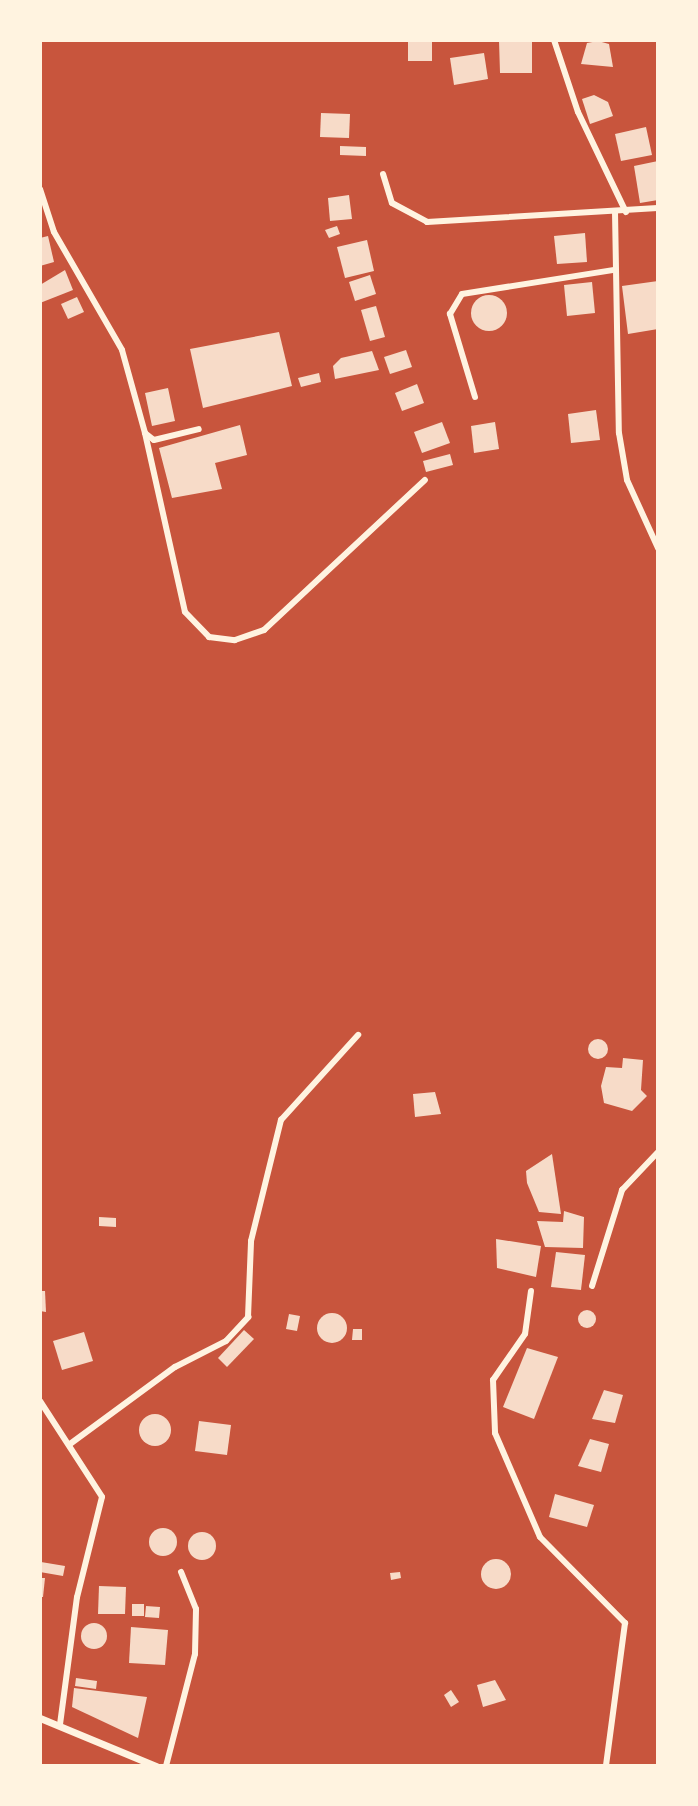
<!DOCTYPE html>
<style>
body{margin:0}
#map{position:relative;width:698px;height:1806px;overflow:hidden;background:#c8553d;font-family:"Source Serif 4",serif}
div>[style]{position:absolute}
[style*='--x']{left:calc(var(--x)*1px);top:calc(var(--y)*1px);width:calc(var(--w)*1px);rotate:calc(var(--a)*1deg)}
.building>*{inset:0;background:#f7dbc8}
.round{border-radius:50%}
.minor>*{height:6px;margin:-3px;padding:0 3px;transform-origin:3px;border-radius:3px;background:#fff3e0}
.tertiary>*{height:7px;margin:-3.5px;padding:0 3.5px;transform-origin:3.5px;border-radius:3.5px;background:#fff3e0}
span{translate:-50% -50%;white-space:nowrap;text-align:center;line-height:1.15;-webkit-text-stroke:8px #fff3e0;paint-order:stroke}
.frame{position:absolute;inset:0;border:42px solid #fff3e0;pointer-events:none}
</style>
<div id="map">
<div class="building">
<i style="clip-path:polygon(408px 40px,432px 40px,432px 61px,408px 61px)"></i>
<i style="clip-path:polygon(499px 40px,532px 40px,532px 73px,500px 73px)"></i>
<i style="clip-path:polygon(598px 41px,609px 44px,613px 67px,581px 64px,587px 43px)"></i>
<i style="clip-path:polygon(484px 53px,488px 79px,454px 85px,450px 58px)"></i>
<i style="clip-path:polygon(594px 95px,608px 102px,613px 116px,590px 124px,582px 99px)"></i>
<i style="clip-path:polygon(321px 113px,350px 114px,349px 138px,320px 137px)"></i>
<i style="clip-path:polygon(646px 127px,652px 155px,621px 161px,615px 134px)"></i>
<i style="clip-path:polygon(340px 146px,366px 147px,366px 156px,340px 155px)"></i>
<i style="clip-path:polygon(658px 161px,658px 200px,640px 203px,634px 166px)"></i>
<i style="clip-path:polygon(349px 195px,352px 219px,330px 221px,328px 198px)"></i>
<i style="clip-path:polygon(337px 226px,340px 234px,329px 238px,325px 230px)"></i>
<i style="clip-path:polygon(585px 233px,587px 262px,557px 264px,554px 236px)"></i>
<i style="clip-path:polygon(48px 236px,54px 262px,40px 266px,40px 238px)"></i>
<i style="clip-path:polygon(367px 240px,374px 271px,345px 278px,337px 247px)"></i>
<i style="clip-path:polygon(65px 270px,73px 290px,40px 303px,40px 285px)"></i>
<i style="clip-path:polygon(370px 275px,376px 294px,355px 301px,349px 282px)"></i>
<i style="clip-path:polygon(658px 281px,658px 329px,628px 334px,622px 286px)"></i>
<i style="clip-path:polygon(592px 282px,595px 313px,567px 316px,564px 285px)"></i>
<i class="round" style="left:471px;top:295px;width:36px;height:36px"></i>
<i style="clip-path:polygon(77px 297px,84px 312px,68px 319px,61px 304px)"></i>
<i style="clip-path:polygon(376px 306px,385px 337px,370px 341px,361px 310px)"></i>
<i style="clip-path:polygon(279px 332px,292px 386px,203px 408px,190px 349px)"></i>
<i style="clip-path:polygon(406px 350px,412px 367px,390px 374px,384px 357px)"></i>
<i style="clip-path:polygon(372px 351px,379px 370px,335px 379px,333px 366px,341px 358px)"></i>
<i style="clip-path:polygon(319px 373px,321px 382px,301px 387px,298px 378px)"></i>
<i style="clip-path:polygon(417px 384px,424px 403px,402px 411px,395px 393px)"></i>
<i style="clip-path:polygon(168px 388px,175px 421px,152px 426px,145px 393px)"></i>
<i style="clip-path:polygon(596px 410px,600px 440px,571px 443px,568px 414px)"></i>
<i style="clip-path:polygon(442px 422px,450px 443px,422px 453px,414px 432px)"></i>
<i style="clip-path:polygon(495px 422px,499px 449px,474px 453px,471px 426px)"></i>
<i style="clip-path:polygon(240px 425px,247px 455px,215px 463px,222px 489px,172px 498px,159px 448px)"></i>
<i style="clip-path:polygon(450px 454px,453px 465px,426px 472px,423px 461px)"></i>
<i class="round" style="left:588px;top:1039px;width:20px;height:20px"></i>
<i style="clip-path:polygon(623px 1058px,643px 1060px,641px 1090px,647px 1096px,632px 1111px,604px 1103px,601px 1086px,606px 1067px,622px 1068px)"></i>
<i style="clip-path:polygon(435px 1092px,441px 1114px,415px 1117px,413px 1094px)"></i>
<i style="clip-path:polygon(552px 1154px,561px 1214px,539px 1212px,527px 1183px,526px 1171px)"></i>
<i style="clip-path:polygon(564px 1211px,584px 1217px,583px 1248px,545px 1247px,537px 1221px,563px 1222px)"></i>
<i style="clip-path:polygon(99px 1217px,116px 1218px,116px 1227px,99px 1226px)"></i>
<i style="clip-path:polygon(496px 1239px,541px 1246px,536px 1277px,497px 1268px)"></i>
<i style="clip-path:polygon(556px 1252px,585px 1255px,581px 1290px,551px 1287px)"></i>
<i style="clip-path:polygon(40px 1291px,45px 1291px,46px 1312px,40px 1311px)"></i>
<i class="round" style="left:578px;top:1310px;width:18px;height:18px"></i>
<i class="round" style="left:317px;top:1313px;width:30px;height:30px"></i>
<i style="clip-path:polygon(289px 1314px,300px 1316px,297px 1331px,286px 1329px)"></i>
<i style="clip-path:polygon(353px 1329px,362px 1329px,362px 1340px,352px 1340px)"></i>
<i style="clip-path:polygon(244px 1330px,254px 1339px,227px 1367px,218px 1358px)"></i>
<i style="clip-path:polygon(84px 1332px,93px 1361px,62px 1370px,53px 1341px)"></i>
<i style="clip-path:polygon(527px 1348px,558px 1357px,534px 1419px,503px 1407px)"></i>
<i style="clip-path:polygon(604px 1390px,623px 1395px,615px 1423px,592px 1419px)"></i>
<i class="round" style="left:139px;top:1414px;width:32px;height:32px"></i>
<i style="clip-path:polygon(199px 1421px,231px 1425px,227px 1455px,195px 1451px)"></i>
<i style="clip-path:polygon(590px 1439px,609px 1444px,601px 1472px,578px 1466px)"></i>
<i style="clip-path:polygon(555px 1494px,594px 1505px,587px 1527px,549px 1517px)"></i>
<i class="round" style="left:149px;top:1528px;width:28px;height:28px"></i>
<i class="round" style="left:188px;top:1532px;width:28px;height:28px"></i>
<i class="round" style="left:481px;top:1559px;width:30px;height:30px"></i>
<i style="clip-path:polygon(41px 1562px,65px 1566px,63px 1576px,40px 1572px)"></i>
<i style="clip-path:polygon(400px 1572px,401px 1578px,391px 1580px,390px 1573px)"></i>
<i style="clip-path:polygon(40px 1578px,45px 1578px,43px 1597px,40px 1597px)"></i>
<i style="clip-path:polygon(99px 1586px,126px 1587px,125px 1614px,98px 1614px)"></i>
<i style="clip-path:polygon(132px 1604px,144px 1604px,144px 1616px,132px 1616px)"></i>
<i style="clip-path:polygon(146px 1606px,160px 1607px,159px 1618px,145px 1617px)"></i>
<i class="round" style="left:81px;top:1623px;width:26px;height:26px"></i>
<i style="clip-path:polygon(131px 1627px,168px 1630px,165px 1665px,129px 1663px)"></i>
<i style="clip-path:polygon(76px 1678px,97px 1681px,96px 1689px,75px 1686px)"></i>
<i style="clip-path:polygon(495px 1680px,506px 1700px,483px 1707px,477px 1685px)"></i>
<i style="clip-path:polygon(74px 1688px,147px 1697px,138px 1738px,72px 1707px)"></i>
<i style="clip-path:polygon(451px 1690px,459px 1702px,451px 1707px,444px 1695px)"></i>
</div>
<div class="minor">
<i style="--x:554;--y:40;--w:76;--a:71.6"></i>
<i style="--x:578;--y:112;--w:111;--a:64.4"></i>
<i style="--x:383;--y:174;--w:30;--a:73"></i>
<i style="--x:392;--y:203;--w:40;--a:28"></i>
<i style="--x:427;--y:222;--w:231;--a:-3.5"></i>
<i style="--x:40;--y:189;--w:45;--a:72"></i>
<i style="--x:54;--y:232;--w:136;--a:60"></i>
<i style="--x:122;--y:350;--w:86;--a:74.5"></i>
<i style="--x:145;--y:433;--w:11;--a:38"></i>
<i style="--x:154;--y:440;--w:46;--a:-13.7"></i>
<i style="--x:615;--y:212;--w:221;--a:89"></i>
<i style="--x:619;--y:433;--w:48;--a:80.3"></i>
<i style="--x:627;--y:480;--w:75;--a:65.5"></i>
<i style="--x:475;--y:397;--w:87;--a:-106.8"></i>
<i style="--x:450;--y:314;--w:23;--a:-59"></i>
<i style="--x:462;--y:294;--w:154;--a:-9"></i>
<i style="--x:145;--y:433;--w:183;--a:77.4"></i>
<i style="--x:185;--y:612;--w:35;--a:46"></i>
<i style="--x:209;--y:637;--w:26;--a:7"></i>
<i style="--x:235;--y:640;--w:31;--a:-19"></i>
<i style="--x:264;--y:630;--w:220;--a:-43"></i>
<i style="--x:592;--y:1286;--w:101;--a:-72.6"></i>
<i style="--x:622;--y:1190;--w:52;--a:-46.5"></i>
<i style="--x:531;--y:1291;--w:43;--a:97.9"></i>
<i style="--x:525;--y:1334;--w:56;--a:124.8"></i>
<i style="--x:493;--y:1380;--w:53;--a:87.8"></i>
<i style="--x:495;--y:1433;--w:113;--a:66.6"></i>
<i style="--x:540;--y:1537;--w:121;--a:45.3"></i>
<i style="--x:625;--y:1623;--w:144;--a:97.6"></i>
<i style="--x:40;--y:1401;--w:114;--a:57.1"></i>
<i style="--x:102;--y:1497;--w:103;--a:104"></i>
<i style="--x:77;--y:1597;--w:128;--a:97.6"></i>
<i style="--x:70;--y:1444;--w:130;--a:-36.3"></i>
<i style="--x:175;--y:1367;--w:57;--a:-27"></i>
<i style="--x:226;--y:1341;--w:33;--a:-47"></i>
<i style="--x:248;--y:1317;--w:76;--a:-87.7"></i>
<i style="--x:251;--y:1241;--w:125;--a:-76.1"></i>
<i style="--x:281;--y:1120;--w:115;--a:-47.8"></i>
<i style="--x:166;--y:1766;--w:116;--a:-75.5"></i>
<i style="--x:195;--y:1654;--w:45;--a:-88.7"></i>
<i style="--x:196;--y:1609;--w:40;--a:-112"></i>
</div>
<div class="tertiary">
<i style="--x:40;--y:1718;--w:126;--a:22.5"></i>
</div>
<div class="frame"></div>
</div>
